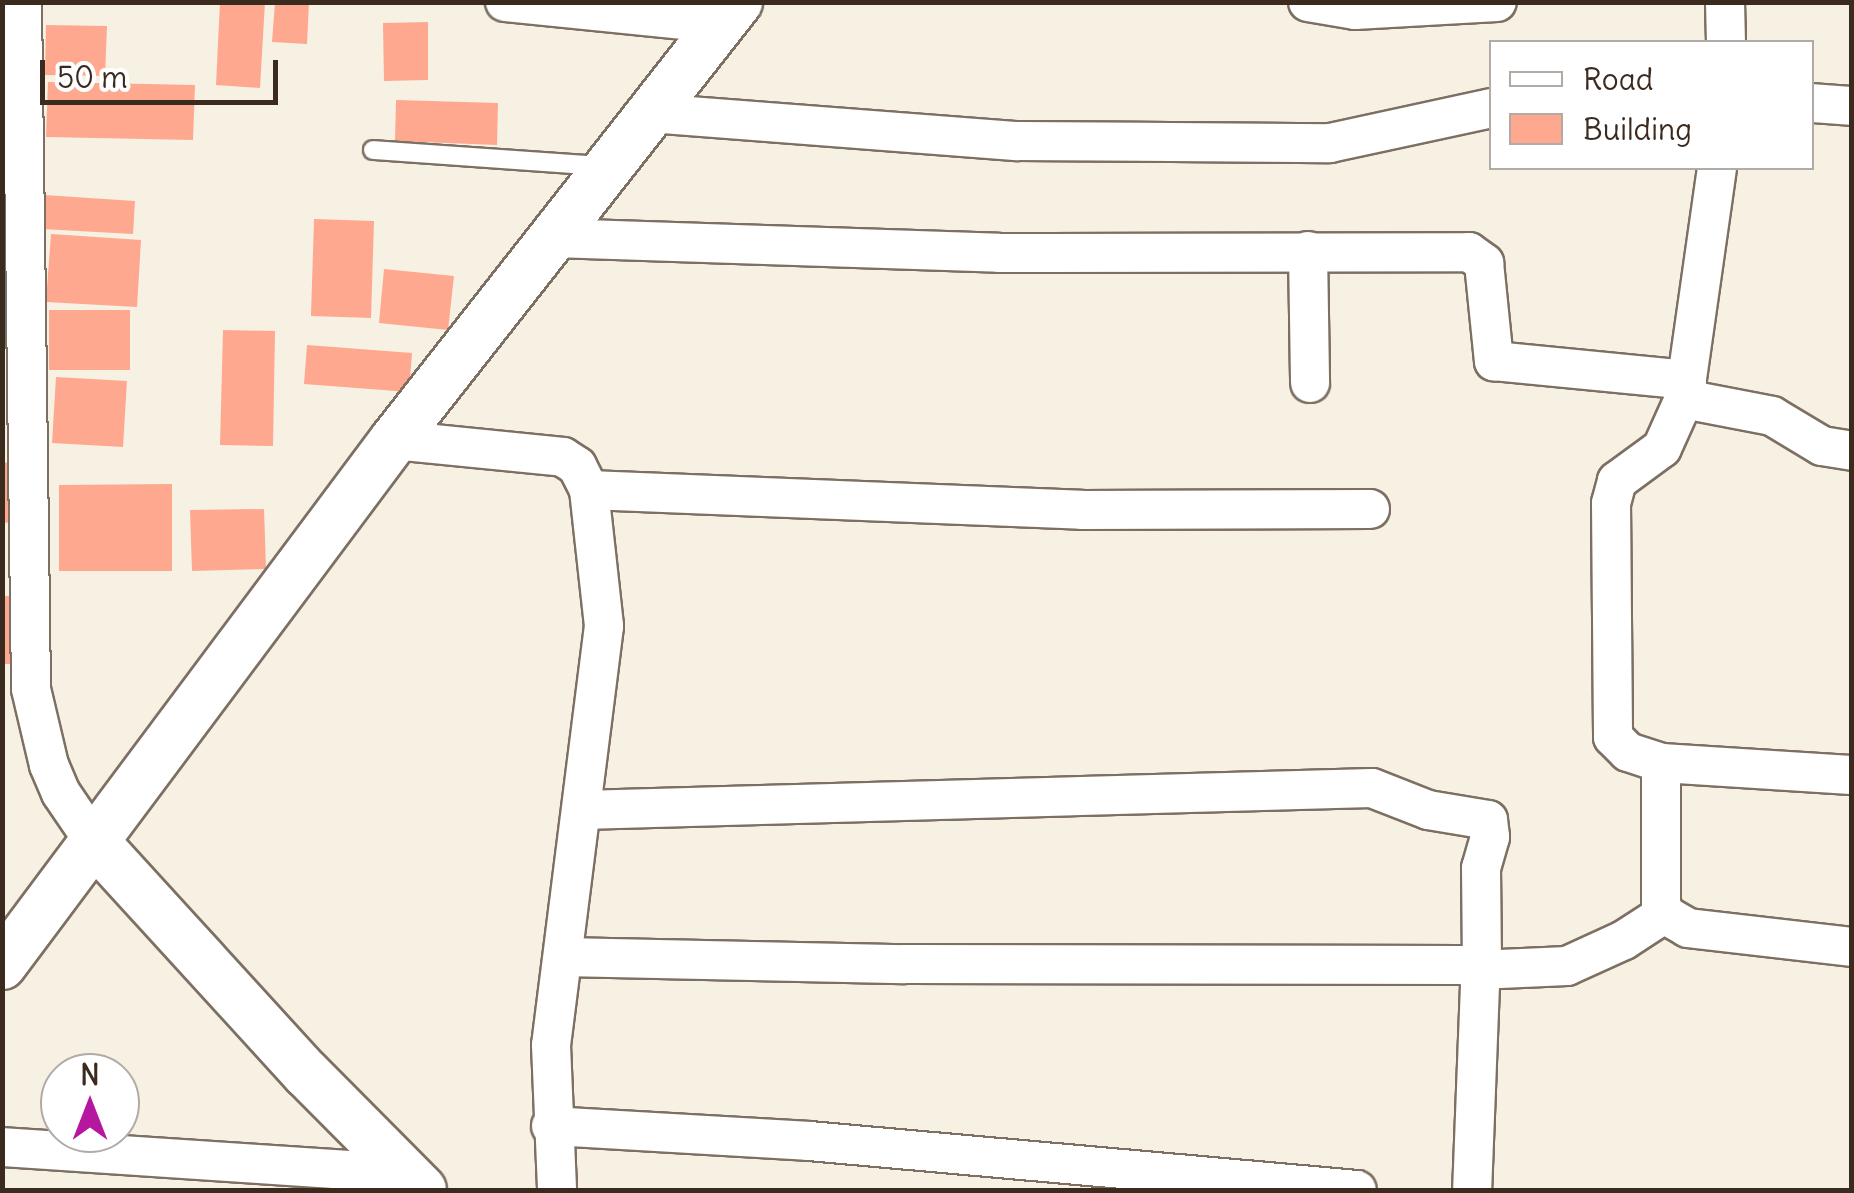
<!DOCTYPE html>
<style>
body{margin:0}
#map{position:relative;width:1854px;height:1193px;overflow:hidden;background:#f7f1e3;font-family:Delius,sans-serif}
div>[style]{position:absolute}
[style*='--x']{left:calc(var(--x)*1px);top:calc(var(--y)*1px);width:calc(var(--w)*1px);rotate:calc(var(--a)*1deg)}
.building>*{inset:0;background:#fea890}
.roads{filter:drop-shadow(2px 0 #7d7063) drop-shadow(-2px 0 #7d7063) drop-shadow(0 2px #7d7063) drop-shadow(0 -2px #7d7063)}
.service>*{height:18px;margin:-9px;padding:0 9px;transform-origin:9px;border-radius:9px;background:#fff}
.minor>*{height:38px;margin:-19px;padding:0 19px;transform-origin:19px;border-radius:19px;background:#fff}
.tertiary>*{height:48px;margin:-24px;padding:0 24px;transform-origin:24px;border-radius:24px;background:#fff}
span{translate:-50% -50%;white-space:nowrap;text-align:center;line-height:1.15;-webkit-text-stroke:8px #fff;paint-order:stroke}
.frame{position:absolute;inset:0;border:5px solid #3b2a1e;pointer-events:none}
.legend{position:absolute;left:1489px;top:40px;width:325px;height:130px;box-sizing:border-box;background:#fff;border:2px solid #b1aaa5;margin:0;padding:12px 18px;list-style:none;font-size:30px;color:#3b2a1e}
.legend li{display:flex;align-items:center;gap:20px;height:50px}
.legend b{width:50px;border:2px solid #b1aaa5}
.north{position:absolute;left:40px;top:1053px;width:100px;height:100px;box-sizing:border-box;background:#fff;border:2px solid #b1aaa5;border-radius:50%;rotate:0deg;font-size:28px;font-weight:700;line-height:40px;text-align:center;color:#3b2a1e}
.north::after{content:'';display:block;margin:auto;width:35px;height:45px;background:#b5179e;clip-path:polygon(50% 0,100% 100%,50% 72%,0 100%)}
.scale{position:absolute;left:40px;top:60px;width:238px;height:45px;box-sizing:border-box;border:5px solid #3b2a1e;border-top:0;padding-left:12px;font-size:30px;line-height:35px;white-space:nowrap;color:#3b2a1e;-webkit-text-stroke:8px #fff;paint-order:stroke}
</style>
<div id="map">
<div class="building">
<i style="clip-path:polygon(220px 2px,265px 2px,260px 88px,216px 85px)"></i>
<i style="clip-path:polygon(275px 2px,309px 2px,307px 44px,272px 42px)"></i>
<i style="clip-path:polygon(428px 22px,428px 80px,384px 81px,383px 23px)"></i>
<i style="clip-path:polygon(46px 25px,107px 26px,105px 76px,45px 75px)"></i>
<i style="clip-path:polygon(48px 82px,195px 85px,193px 140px,46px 137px)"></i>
<i style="clip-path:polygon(396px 100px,498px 103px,497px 145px,395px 141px)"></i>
<i style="clip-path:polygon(44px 195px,135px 201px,133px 234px,42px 229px)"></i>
<i style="clip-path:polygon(314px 219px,374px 221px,371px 318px,311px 316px)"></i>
<i style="clip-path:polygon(51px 234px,141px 240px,137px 307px,46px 302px)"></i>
<i style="clip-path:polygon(384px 269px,454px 276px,448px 330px,379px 323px)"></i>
<i style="clip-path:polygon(49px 310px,130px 310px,130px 370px,49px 370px)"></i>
<i style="clip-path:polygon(223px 330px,275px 331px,273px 446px,220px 445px)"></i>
<i style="clip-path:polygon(307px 345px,412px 353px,409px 392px,304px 384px)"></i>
<i style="clip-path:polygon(56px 377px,127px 381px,123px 447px,52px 443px)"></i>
<i style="clip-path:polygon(11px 462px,16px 522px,2px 523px,2px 463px)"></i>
<i style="clip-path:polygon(172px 484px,172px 571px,59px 571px,59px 485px)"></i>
<i style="clip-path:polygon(264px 509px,266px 569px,192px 571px,190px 510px)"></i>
<i style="clip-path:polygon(2px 596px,13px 596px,11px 664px,2px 664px)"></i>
</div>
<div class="roads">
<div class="service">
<i style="--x:373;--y:150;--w:230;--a:4"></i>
</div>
<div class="minor">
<i style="--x:22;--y:2;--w:687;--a:89.25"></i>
<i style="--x:31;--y:689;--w:78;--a:76.7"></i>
<i style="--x:49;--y:765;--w:30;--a:67"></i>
<i style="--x:61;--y:793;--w:57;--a:55.8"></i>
<i style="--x:505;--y:2;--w:218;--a:5.8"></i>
<i style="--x:1308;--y:2;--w:48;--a:9.7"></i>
<i style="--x:1355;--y:10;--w:142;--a:-3.2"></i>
<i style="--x:1725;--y:2;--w:40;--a:88.6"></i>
<i style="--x:1812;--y:103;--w:40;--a:4.3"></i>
<i style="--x:650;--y:113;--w:369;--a:4.4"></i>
<i style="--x:1018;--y:141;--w:312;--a:0.4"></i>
<i style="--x:1330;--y:143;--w:166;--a:-12.2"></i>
<i style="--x:1717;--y:168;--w:233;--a:98.1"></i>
<i style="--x:1684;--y:399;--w:54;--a:114.2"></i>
<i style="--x:1662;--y:448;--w:56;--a:143.7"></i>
<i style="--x:1617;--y:481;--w:23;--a:105"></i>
<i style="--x:1611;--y:503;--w:234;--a:89.5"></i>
<i style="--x:1613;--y:737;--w:21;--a:45"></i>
<i style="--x:1628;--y:752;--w:35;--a:18"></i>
<i style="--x:1661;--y:763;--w:191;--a:3.6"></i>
<i style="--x:554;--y:238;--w:445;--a:1.9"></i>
<i style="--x:999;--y:253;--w:470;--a:-0.1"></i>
<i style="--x:1469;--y:252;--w:19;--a:36"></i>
<i style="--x:1484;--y:263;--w:99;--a:84.2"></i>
<i style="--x:1494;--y:361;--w:194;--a:5.6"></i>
<i style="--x:1308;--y:251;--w:132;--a:89.1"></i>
<i style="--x:1684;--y:399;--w:90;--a:10.9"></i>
<i style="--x:1772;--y:416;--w:58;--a:31"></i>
<i style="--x:1822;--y:446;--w:30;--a:9"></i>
<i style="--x:394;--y:440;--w:170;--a:5.7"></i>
<i style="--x:563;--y:457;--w:17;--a:33"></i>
<i style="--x:577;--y:466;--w:27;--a:63"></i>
<i style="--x:589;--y:490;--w:137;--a:83.7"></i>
<i style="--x:604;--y:626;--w:422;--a:97.2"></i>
<i style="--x:551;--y:1045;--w:145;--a:87.6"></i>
<i style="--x:589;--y:490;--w:493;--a:2.3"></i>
<i style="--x:1082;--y:510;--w:288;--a:-0.2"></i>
<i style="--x:1661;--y:763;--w:139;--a:90"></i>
<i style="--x:1661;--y:902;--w:12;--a:76"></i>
<i style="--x:1664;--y:914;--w:28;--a:30"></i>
<i style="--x:1688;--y:928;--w:165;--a:6.6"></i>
<i style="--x:582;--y:810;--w:790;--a:-1.6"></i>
<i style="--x:1372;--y:788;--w:60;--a:21.4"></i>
<i style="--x:1428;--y:810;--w:61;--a:9.5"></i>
<i style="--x:1488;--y:820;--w:17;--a:83"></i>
<i style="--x:1490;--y:837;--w:32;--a:106"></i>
<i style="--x:1481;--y:868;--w:102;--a:89.4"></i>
<i style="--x:563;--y:957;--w:342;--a:1.2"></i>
<i style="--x:905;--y:964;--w:558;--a:0.1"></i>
<i style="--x:1463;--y:965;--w:16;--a:18"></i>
<i style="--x:1478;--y:970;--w:15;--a:82"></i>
<i style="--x:1480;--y:985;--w:205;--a:92.2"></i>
<i style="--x:1478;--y:970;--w:89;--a:-2.6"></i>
<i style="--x:1567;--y:966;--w:63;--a:-24.5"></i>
<i style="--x:1624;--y:940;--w:48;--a:-33"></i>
<i style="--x:551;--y:1126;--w:258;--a:3.3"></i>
<i style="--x:809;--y:1141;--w:550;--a:5.11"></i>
<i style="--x:2;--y:1147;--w:404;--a:3.8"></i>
</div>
<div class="tertiary">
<i style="--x:93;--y:840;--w:317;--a:47.6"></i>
<i style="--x:307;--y:1074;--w:163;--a:45.2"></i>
<i style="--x:2;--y:965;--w:655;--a:-53.25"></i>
<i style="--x:394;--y:440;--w:557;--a:-51.85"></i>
</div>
</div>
<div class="frame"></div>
<ul class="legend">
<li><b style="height:12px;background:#fff"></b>Road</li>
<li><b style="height:28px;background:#fea890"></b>Building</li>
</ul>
<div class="north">N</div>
<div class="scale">50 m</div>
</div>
